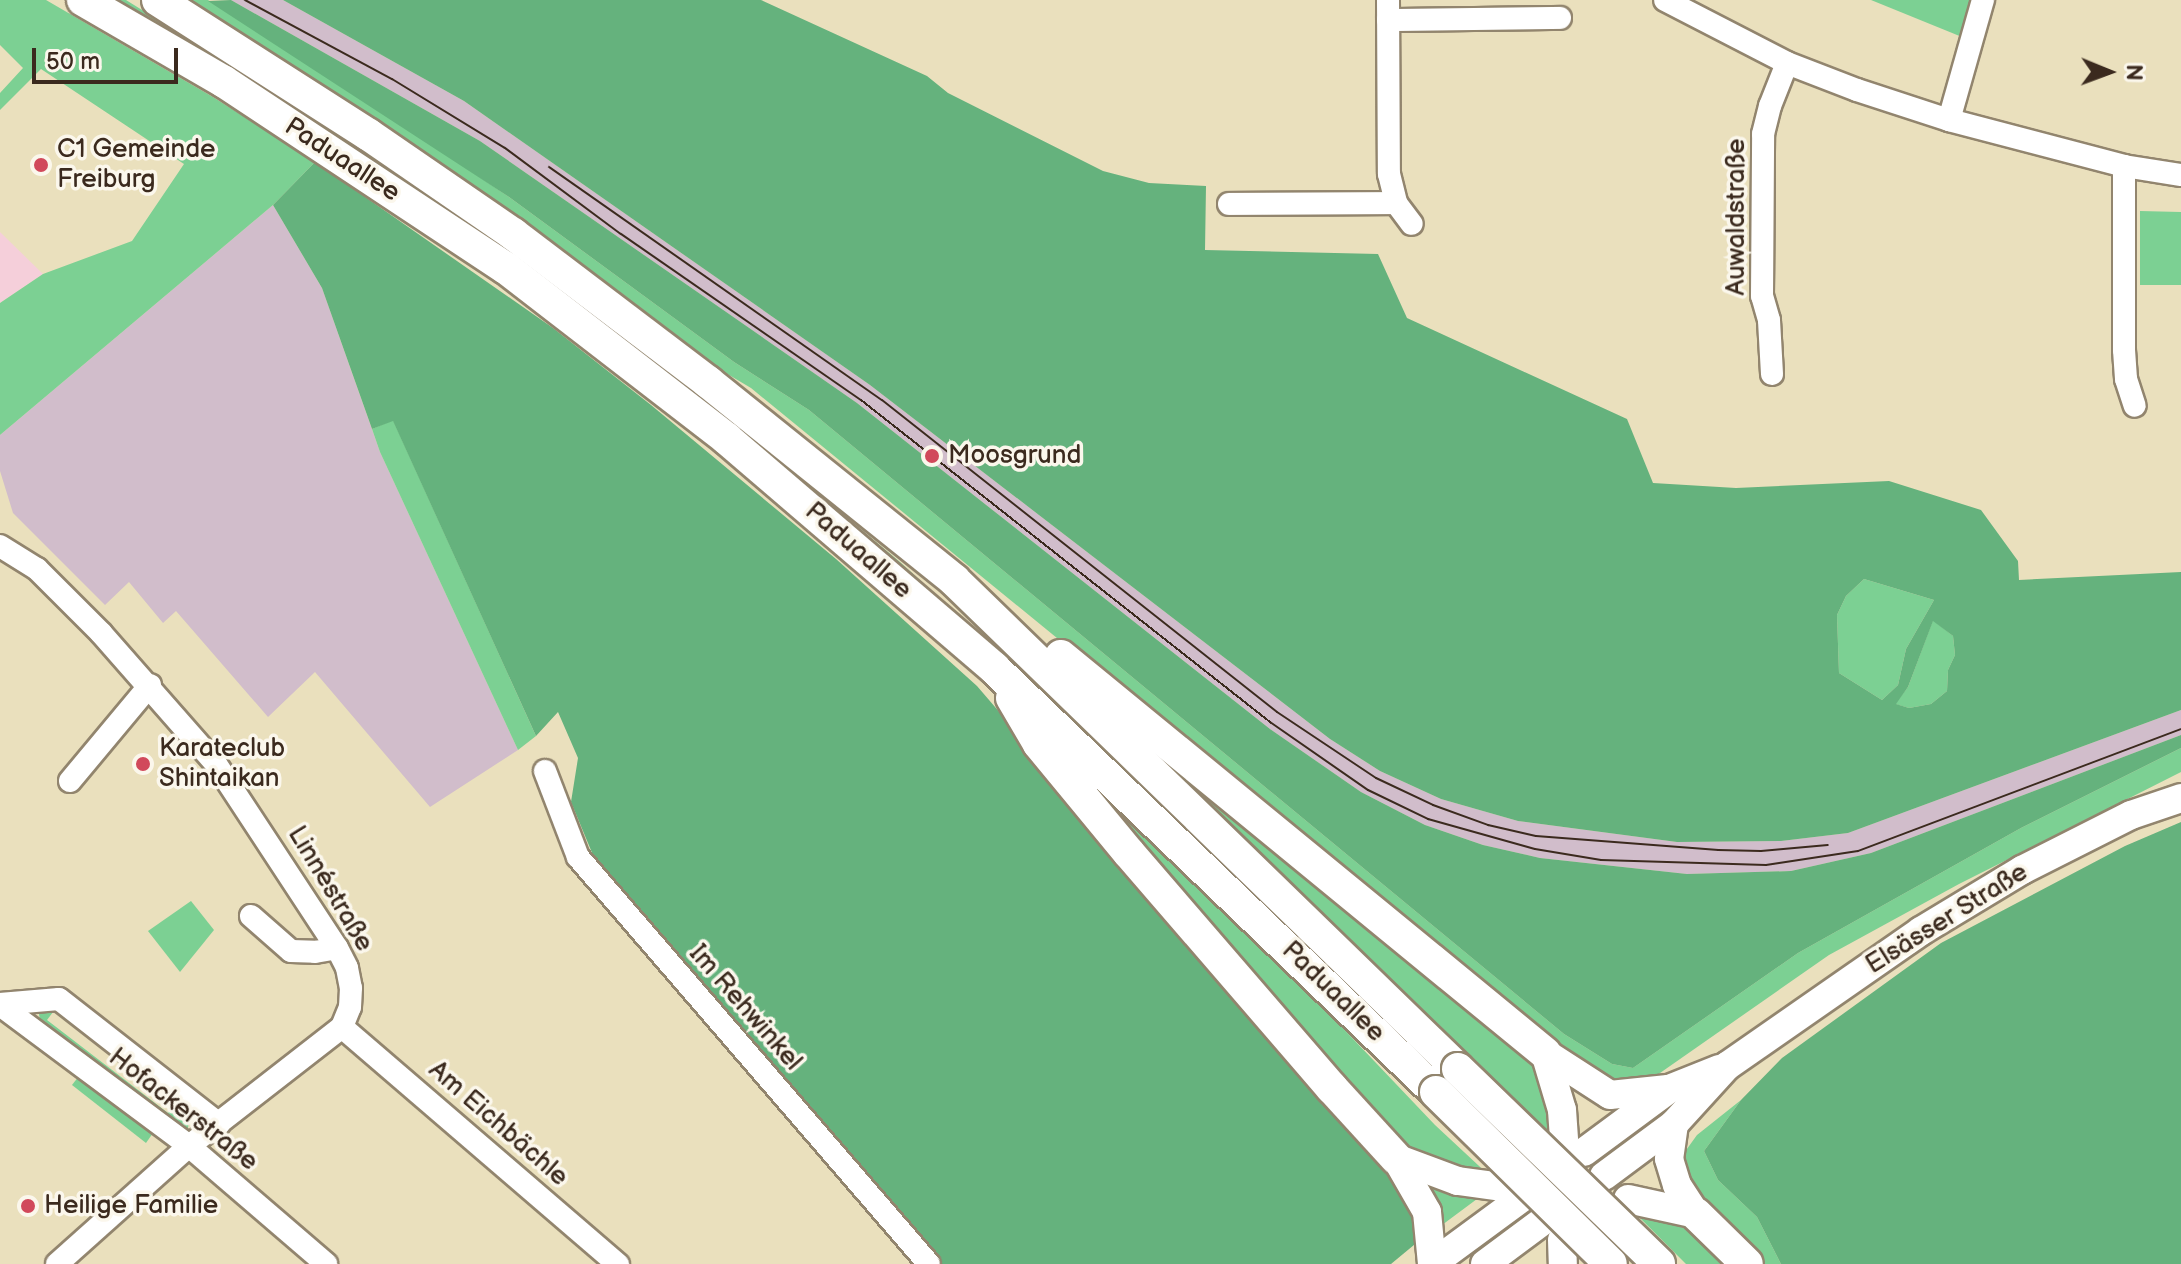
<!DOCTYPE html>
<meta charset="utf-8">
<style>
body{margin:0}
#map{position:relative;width:2181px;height:1264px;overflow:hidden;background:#eae0bd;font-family:"Balsamiq Sans",sans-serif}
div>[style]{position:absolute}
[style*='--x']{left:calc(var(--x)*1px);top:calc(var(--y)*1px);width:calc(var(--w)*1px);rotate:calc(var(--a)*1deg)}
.built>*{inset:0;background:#f5cfda}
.industrial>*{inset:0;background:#d1bdcb}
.green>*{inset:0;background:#7cd093}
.forest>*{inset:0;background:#65b27d}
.roads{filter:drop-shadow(2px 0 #92856e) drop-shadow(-2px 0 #92856e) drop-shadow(0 2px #92856e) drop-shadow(0 -2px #92856e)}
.minor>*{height:22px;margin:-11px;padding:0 11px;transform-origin:11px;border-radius:11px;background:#fff}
.major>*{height:28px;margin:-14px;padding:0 14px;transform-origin:14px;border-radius:14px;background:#fff}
.highway>*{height:32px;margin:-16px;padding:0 16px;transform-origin:16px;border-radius:16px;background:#fff}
.tram>*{height:2px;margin:-1px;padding:0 1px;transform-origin:1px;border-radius:1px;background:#3b2a1e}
.bridges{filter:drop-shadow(2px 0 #92856e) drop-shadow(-2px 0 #92856e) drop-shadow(0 2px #92856e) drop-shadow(0 -2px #92856e)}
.highway-bridge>*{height:32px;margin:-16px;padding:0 16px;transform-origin:16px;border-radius:16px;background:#fff}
.dots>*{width:22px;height:22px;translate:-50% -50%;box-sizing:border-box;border:4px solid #fbf7ec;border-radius:50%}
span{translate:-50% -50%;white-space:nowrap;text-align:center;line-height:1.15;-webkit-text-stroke:7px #fbf7ec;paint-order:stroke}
.poi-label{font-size:26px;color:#3b2a1e}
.left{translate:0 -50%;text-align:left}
.street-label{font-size:26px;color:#3b2a1e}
.north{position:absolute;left:2069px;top:32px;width:80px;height:80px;-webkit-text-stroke:6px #fbf7ec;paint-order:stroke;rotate:91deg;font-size:22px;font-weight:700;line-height:32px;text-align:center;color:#3b2a1e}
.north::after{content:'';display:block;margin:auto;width:28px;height:36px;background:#3b2a1e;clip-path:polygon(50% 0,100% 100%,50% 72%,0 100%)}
.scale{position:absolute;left:32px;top:48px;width:146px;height:36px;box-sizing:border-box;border:4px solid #3b2a1e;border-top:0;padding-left:10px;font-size:24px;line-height:28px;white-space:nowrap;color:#3b2a1e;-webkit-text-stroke:6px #fbf7ec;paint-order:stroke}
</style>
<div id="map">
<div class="built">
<i style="clip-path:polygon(0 232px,43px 274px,0 303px)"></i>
</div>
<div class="industrial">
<i style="clip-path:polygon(231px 0,283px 0,464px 101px,870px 385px,1330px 739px,1380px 771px,1441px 799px,1518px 821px,1677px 842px,1781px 841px,1848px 833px,2181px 710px,2181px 735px,1871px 853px,1791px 871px,1687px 874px,1540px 858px,1483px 845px,1425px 825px,1361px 792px,1270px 729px,857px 403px,480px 141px)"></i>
<i style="clip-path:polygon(273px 205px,322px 288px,380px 452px,518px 750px,430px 807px,315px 672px,268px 717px,176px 611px,163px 623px,129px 582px,105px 605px,13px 513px,0 471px,0 435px)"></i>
</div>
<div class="green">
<i style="clip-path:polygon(0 0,46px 0,213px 97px,315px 162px,273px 205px,0 435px,0 303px,43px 274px,132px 241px,184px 164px,41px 69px,0 110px,0 93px,23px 68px,0 45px)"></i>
<i style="clip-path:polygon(110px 0,126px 0,312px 116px,506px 248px,696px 392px,900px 562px,1055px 703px,1446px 1081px,895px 566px)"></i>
<i style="clip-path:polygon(188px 0,208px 0,352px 91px,509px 197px,734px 362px,809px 410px,1564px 1034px,1612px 1064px,1633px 1068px,1798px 953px,2021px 828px,2181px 748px,2181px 772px,1959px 884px,1829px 955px,1650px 1080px,1600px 1082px,751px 388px,702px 359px,212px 20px)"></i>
<i style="clip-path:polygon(1871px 0,1970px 0,1962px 37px)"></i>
<i style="clip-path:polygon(2140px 211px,2181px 212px,2181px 285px,2140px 285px)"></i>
<i style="clip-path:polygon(393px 420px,536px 736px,518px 750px,380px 452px,372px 429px)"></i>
<i style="clip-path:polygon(1864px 579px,1934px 600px,1906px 649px,1898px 685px,1882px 700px,1839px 673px,1837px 615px,1846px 596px)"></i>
<i style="clip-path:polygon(1933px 620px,1953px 636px,1955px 655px,1948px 670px,1947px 691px,1931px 704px,1909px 708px,1895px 704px,1908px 687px)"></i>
<i style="clip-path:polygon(1134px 735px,1531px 1058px,1541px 1072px,1553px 1138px)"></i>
<i style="clip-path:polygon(1065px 756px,1337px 1022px,1435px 1125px,1493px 1179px,1433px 1165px,1389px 1136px)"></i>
<i style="clip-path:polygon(191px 901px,214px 930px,180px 972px,148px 931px)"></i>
<i style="clip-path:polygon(38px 1008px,56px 1008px,47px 1020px,168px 1113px,177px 1102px,190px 1113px,188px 1128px,182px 1129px,40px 1020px)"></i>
<i style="clip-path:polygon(79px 1076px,153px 1133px,146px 1143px,72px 1085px)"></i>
<i style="clip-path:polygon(1741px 1100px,1704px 1151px,1718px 1180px,1757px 1217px,1781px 1264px,1762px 1264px,1704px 1208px,1680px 1169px,1684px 1153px,1697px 1135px)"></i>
<i style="clip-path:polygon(1424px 1184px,1452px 1194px,1477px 1199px,1442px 1225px)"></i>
<i style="clip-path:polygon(1636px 1214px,1701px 1233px,1735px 1264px,1686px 1264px)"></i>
</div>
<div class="forest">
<i style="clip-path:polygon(231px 0,480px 141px,857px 403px,1270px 729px,1361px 792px,1425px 825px,1483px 845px,1540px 858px,1687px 874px,1791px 871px,1871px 853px,2181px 735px,2181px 748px,2021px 828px,1798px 953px,1633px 1068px,1612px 1064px,1564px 1034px,809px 410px,734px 362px,509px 197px,208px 1px)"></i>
<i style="clip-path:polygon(evenodd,283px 0,761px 0,927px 76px,948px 93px,1103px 171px,1149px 183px,1206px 186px,1205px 250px,1378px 254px,1407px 318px,1627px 419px,1653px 483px,1736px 488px,1889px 481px,1981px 510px,2018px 561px,2019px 580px,2181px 572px,2181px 710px,1848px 833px,1781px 841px,1677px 842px,1518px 821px,1441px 799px,1380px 771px,1330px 739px,870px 385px,464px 101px,283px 0,1864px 579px,1934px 600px,1906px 649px,1898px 685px,1882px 700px,1839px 673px,1837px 615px,1846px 596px,1864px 579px,283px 0,1933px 621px,1953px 636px,1955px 655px,1948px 670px,1947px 691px,1931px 704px,1909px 708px,1896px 704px,1908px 687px,1933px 621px)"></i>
<i style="clip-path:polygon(315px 162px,553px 328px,651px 405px,836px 559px,977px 686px,1391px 1168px,1426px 1235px,1391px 1264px,939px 1264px,595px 860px,571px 802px,578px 758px,558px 712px,536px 736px,393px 421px,372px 429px,322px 288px,273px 205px)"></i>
<i style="clip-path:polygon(2181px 822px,2181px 1264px,1781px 1264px,1757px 1217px,1718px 1180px,1704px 1151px,1741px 1100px,1782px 1058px,1941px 943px,2125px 846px)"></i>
</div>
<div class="roads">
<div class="minor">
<i style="--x:1388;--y:0;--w:174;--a:89.7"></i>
<i style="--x:1389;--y:174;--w:30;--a:76"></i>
<i style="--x:1396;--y:203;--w:26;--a:53"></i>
<i style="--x:1665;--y:0;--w:137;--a:27.3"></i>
<i style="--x:1787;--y:63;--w:75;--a:21.1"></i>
<i style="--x:1857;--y:90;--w:97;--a:18.1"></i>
<i style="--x:1949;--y:120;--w:181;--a:14.7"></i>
<i style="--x:2124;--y:166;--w:58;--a:9"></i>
<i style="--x:1388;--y:20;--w:172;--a:-0.7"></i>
<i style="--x:1949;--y:120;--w:125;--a:-74.2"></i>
<i style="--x:2124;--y:166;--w:184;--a:90"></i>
<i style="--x:2124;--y:350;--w:29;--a:86"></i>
<i style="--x:2126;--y:379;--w:28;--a:72"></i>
<i style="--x:1229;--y:204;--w:167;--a:-0.3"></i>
<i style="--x:1772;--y:374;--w:54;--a:-93.2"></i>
<i style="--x:1769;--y:320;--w:25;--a:-106"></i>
<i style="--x:1762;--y:296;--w:162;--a:-89.6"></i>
<i style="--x:1763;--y:134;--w:29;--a:-76"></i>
<i style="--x:1770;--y:106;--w:46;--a:-68.4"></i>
<i style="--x:0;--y:546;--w:44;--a:31.9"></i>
<i style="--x:37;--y:569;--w:91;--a:45"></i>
<i style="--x:101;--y:633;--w:174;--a:48.7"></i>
<i style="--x:216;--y:764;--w:220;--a:56.7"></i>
<i style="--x:337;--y:948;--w:22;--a:63"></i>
<i style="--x:347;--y:968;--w:20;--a:79"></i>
<i style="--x:351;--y:988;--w:19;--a:93"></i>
<i style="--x:350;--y:1007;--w:22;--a:112"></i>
<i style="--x:342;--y:1027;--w:194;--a:142.1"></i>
<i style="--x:189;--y:1146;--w:177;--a:138.2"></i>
<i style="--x:545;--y:771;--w:92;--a:69"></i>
<i style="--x:578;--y:857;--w:537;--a:49.23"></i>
<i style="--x:70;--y:781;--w:125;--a:-50.2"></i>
<i style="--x:251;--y:916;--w:53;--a:41.2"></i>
<i style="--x:291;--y:951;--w:24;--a:2"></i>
<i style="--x:315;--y:952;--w:22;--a:-10"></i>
<i style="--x:0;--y:1004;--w:59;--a:-4.8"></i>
<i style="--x:59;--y:999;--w:203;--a:38"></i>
<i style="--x:0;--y:1005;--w:236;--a:36.7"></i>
<i style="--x:189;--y:1146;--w:181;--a:40.7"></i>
<i style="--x:342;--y:1027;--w:364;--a:40.7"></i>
</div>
<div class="major">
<i style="--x:1545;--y:1053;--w:77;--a:32.9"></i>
<i style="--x:1610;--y:1095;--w:58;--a:-5.9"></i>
<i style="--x:1545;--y:1053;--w:59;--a:73.4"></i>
<i style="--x:1562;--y:1110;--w:29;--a:86"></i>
<i style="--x:1674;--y:1124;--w:35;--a:98"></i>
<i style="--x:1669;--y:1159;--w:27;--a:73"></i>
<i style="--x:1677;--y:1185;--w:35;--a:57"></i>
<i style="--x:1584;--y:1152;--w:106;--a:-36.5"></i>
<i style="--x:1669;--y:1089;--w:54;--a:-21.8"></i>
<i style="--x:1396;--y:1158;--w:66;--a:20.4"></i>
<i style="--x:1458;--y:1181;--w:51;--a:7.8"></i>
<i style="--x:1396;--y:1158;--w:62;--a:60.1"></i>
<i style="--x:1427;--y:1212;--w:52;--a:84.5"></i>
<i style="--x:1604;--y:1176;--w:87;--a:-36.6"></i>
<i style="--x:1674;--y:1124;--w:79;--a:-47.6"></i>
<i style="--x:1727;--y:1066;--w:236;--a:-34.8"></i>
<i style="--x:1921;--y:931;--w:118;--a:-31.1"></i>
<i style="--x:2022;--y:870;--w:122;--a:-26.8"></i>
<i style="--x:2131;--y:815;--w:53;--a:-18.8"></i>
<i style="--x:1628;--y:1199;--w:70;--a:12.4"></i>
<i style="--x:1562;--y:1240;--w:24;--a:88"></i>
<i style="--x:1432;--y:1264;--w:108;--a:-36.3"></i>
<i style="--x:1485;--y:1264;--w:72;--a:-36.6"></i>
</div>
<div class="highway">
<i style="--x:83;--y:0;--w:162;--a:30.1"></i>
<i style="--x:223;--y:81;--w:339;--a:33.5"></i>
<i style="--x:506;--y:268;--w:279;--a:37.7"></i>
<i style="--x:727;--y:439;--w:352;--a:40.6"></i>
<i style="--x:994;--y:668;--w:612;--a:43.81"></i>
<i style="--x:158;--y:0;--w:250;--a:32.6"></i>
<i style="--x:369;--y:135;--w:175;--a:34.5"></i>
<i style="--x:513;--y:234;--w:245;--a:37.2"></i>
<i style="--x:708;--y:382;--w:316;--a:38.8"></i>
<i style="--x:954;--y:580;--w:702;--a:44.13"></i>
<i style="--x:1061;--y:656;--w:626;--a:39.36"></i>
<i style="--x:1012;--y:698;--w:53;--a:59.6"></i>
<i style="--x:1039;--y:744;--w:141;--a:50.5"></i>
<i style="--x:1129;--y:853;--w:311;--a:49.2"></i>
<i style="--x:1332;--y:1088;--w:95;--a:47.6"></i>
<i style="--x:1696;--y:1214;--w:71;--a:44.4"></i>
</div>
</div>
<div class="tram">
<i style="--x:245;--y:0;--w:167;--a:28.3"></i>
<i style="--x:392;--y:79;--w:132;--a:31.4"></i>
<i style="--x:505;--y:148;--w:144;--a:36.6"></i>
<i style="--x:621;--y:234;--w:292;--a:34.7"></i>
<i style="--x:861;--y:400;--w:521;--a:38.21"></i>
<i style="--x:1270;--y:722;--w:119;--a:34.8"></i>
<i style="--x:1368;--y:790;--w:67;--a:25.8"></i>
<i style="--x:1428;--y:819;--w:111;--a:15.7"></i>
<i style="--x:1535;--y:849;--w:67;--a:9.5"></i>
<i style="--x:1601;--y:860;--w:165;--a:1.7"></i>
<i style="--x:1766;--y:865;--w:93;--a:-8.7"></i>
<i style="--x:1858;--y:851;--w:345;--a:-20.7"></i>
<i style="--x:549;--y:167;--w:406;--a:35"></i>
<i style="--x:882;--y:400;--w:503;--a:38.3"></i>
<i style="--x:1277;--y:712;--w:119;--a:33.7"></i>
<i style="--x:1376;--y:778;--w:63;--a:25.3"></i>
<i style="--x:1433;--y:805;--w:59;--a:20"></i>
<i style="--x:1488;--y:825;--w:49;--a:12.9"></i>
<i style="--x:1536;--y:836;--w:183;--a:4.4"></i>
<i style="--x:1718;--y:850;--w:43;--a:1.3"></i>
<i style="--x:1761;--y:851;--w:67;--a:-5.1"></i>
</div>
<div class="bridges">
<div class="highway-bridge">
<i style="--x:1458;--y:1069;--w:280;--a:44.1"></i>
<i style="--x:1436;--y:1092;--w:245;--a:44.5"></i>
</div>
</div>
<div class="dots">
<i style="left:41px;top:165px;background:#d1495b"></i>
<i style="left:932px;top:456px;background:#d1495b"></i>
<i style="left:143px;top:764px;background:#d1495b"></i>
<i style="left:28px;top:1206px;background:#d1495b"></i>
</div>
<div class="poi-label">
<span class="left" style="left:57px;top:165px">C1 Gemeinde<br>Freiburg</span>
<span class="left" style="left:948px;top:456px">Moosgrund</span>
<span class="left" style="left:159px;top:764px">Karateclub<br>Shintaikan</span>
<span class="left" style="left:44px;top:1206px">Heilige Familie</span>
</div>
<div class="street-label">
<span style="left:342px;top:160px;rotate:33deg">Paduaallee</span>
<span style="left:1737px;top:217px;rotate:-90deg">Auwaldstraße</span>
<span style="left:858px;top:551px;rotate:41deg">Paduaallee</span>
<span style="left:330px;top:889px;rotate:59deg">Linnéstraße</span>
<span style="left:1947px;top:919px;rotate:-32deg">Elsässer Straße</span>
<span style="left:1333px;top:992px;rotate:44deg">Paduaallee</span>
<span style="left:745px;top:1008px;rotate:49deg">Im Rehwinkel</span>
<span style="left:183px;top:1110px;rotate:38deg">Hofackerstraße</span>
<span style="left:498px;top:1124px;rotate:41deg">Am Eichbächle</span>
</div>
<div class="north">N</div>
<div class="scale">50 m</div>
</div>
